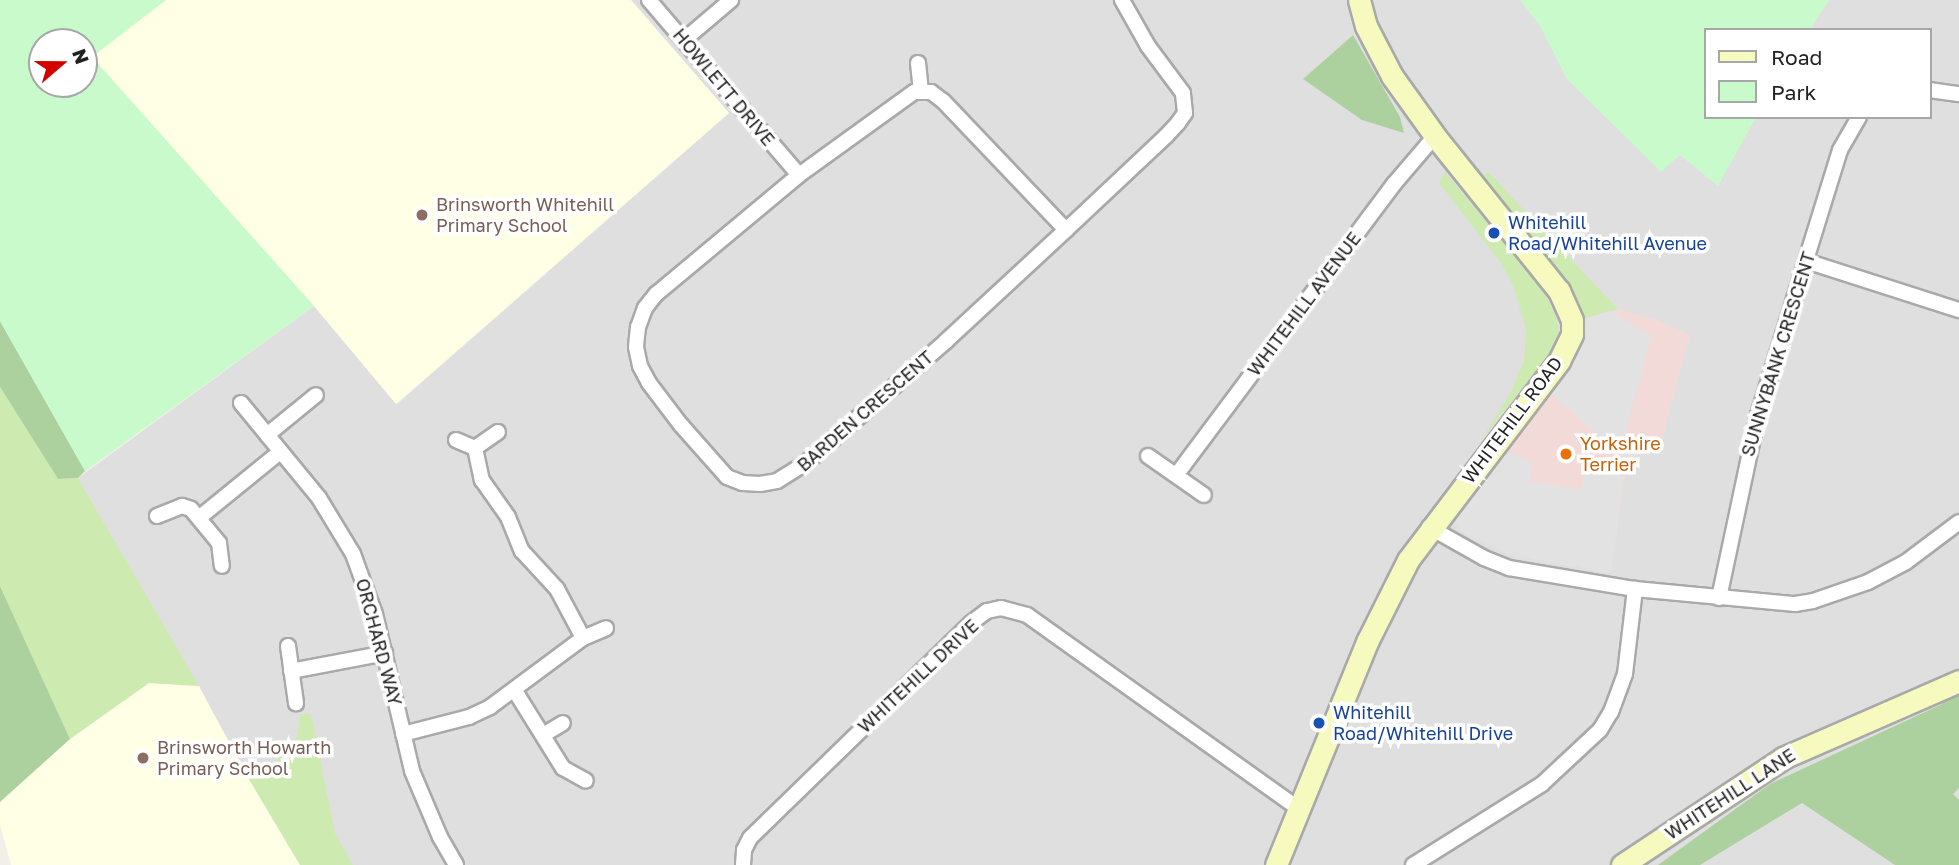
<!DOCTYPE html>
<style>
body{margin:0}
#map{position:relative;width:1959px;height:865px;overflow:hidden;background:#f2efe9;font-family:"Golos Text",sans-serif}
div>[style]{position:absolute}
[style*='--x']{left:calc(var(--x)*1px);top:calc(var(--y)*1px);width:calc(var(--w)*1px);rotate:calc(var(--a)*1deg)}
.residential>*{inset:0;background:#e0dfdf}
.commercial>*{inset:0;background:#f2dad9}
.education>*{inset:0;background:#ffffe5}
.grass>*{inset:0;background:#cdebb0}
.forest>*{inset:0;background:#add19e}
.park>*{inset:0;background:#c8facc}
.parking>*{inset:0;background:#e2e2e2}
.roads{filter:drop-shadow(2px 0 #a9a9a9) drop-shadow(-2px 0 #a9a9a9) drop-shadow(0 2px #a9a9a9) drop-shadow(0 -2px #a9a9a9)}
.street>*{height:14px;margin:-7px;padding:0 7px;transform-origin:7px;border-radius:7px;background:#fff}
.secondary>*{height:21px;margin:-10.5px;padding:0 10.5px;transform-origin:10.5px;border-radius:10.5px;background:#f7fabf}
.dots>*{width:19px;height:19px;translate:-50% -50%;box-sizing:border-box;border:4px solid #fff;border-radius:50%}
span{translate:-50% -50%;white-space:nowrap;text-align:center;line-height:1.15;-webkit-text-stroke:7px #fff;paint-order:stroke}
.street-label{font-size:18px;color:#222}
.education-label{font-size:18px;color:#785e54}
.left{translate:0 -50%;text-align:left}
.transit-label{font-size:18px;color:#164399}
.food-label{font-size:18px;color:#c56008}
.legend{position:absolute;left:1704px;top:28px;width:228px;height:91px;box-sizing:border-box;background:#fff;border:2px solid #a7a7a7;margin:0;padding:9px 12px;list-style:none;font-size:21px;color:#222}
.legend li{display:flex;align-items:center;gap:14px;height:35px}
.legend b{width:35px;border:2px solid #a7a7a7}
.north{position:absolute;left:28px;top:28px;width:70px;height:70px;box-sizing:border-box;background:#fff;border:2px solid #a7a7a7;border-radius:50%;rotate:70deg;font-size:19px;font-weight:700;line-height:28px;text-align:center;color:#222}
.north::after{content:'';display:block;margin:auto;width:24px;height:32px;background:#d40000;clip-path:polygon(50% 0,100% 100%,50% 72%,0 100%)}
</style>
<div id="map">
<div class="residential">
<i style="clip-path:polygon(evenodd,631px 0,1959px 0,1959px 865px,300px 865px,78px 478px,314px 306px,397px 404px,729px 113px,631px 0,1705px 30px,1929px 30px,1929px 117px,1705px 117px,1705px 30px)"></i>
</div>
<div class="commercial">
<i style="clip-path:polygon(1618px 309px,1655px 319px,1690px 335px,1659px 451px,1641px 445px,1640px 454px,1627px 461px,1611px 573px,1506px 554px,1464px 533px,1456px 524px,1458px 510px,1579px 338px,1583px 319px)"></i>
</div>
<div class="education">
<i style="clip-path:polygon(166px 0,631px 0,729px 113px,396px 404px,314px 306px,91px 56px)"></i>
<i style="clip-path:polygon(149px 683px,199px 686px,247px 776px,300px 865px,11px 865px,0 825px,0 802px,70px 739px)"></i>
</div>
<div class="grass">
<i style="clip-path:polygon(1445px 172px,1543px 289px,1556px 317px,1559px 333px,1550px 354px,1481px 440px,1511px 392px,1524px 361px,1526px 329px,1514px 288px,1501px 263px,1439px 183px)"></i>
<i style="clip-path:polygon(1488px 172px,1618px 309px,1583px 319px,1576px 296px,1482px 176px)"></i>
<i style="clip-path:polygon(0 387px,58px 479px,78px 478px,199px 686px,149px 683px,70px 739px,0 586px)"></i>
<i style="clip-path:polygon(300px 714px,311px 714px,335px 833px,353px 865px,300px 865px,247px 776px,271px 766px,292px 744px,297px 736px)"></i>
</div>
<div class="forest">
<i style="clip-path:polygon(1353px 35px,1400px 117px,1404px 133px,1362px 120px,1303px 79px)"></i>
<i style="clip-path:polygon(0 321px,85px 471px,78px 478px,58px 479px,0 387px)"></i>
<i style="clip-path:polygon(0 586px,70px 739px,0 802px)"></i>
<i style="clip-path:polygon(1959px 693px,1959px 788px,1953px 794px,1959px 800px,1959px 865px,1895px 865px,1802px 803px,1700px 865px,1658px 865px,1770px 784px,1940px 705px)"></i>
</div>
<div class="park">
<i style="clip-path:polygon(evenodd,0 0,166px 0,92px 57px,314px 306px,85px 471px,0 321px,0 0,84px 42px,84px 84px,42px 84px,42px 42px,84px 42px)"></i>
<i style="clip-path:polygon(1520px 0,1829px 0,1810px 30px,1705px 30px,1705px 117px,1756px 117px,1718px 186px,1680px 155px,1661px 172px,1567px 79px,1540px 26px)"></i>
</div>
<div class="parking">
<i style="clip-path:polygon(1610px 311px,1651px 336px,1623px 440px,1641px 445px,1640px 454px,1627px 461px,1548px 391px,1579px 338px,1583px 319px)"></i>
<i style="clip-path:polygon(1502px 449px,1532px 462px,1530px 482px,1581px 490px,1586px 470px,1624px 476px,1611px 573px,1506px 554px,1464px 533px,1456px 524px,1458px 510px)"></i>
</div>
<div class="roads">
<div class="street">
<i style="--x:649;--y:0;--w:230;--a:49.4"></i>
<i style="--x:684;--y:40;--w:62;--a:-40.4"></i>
<i style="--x:918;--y:63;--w:27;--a:84"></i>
<i style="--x:1929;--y:90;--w:30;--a:8"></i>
<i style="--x:1066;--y:230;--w:178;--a:-133.6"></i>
<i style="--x:943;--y:101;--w:15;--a:-143"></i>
<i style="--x:931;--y:92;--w:17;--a:180"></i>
<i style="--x:914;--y:92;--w:142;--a:144.2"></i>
<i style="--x:799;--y:175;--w:186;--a:140.2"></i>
<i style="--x:656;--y:294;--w:18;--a:128"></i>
<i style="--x:645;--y:308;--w:20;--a:110"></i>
<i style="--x:638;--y:327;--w:20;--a:96"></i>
<i style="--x:636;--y:347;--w:19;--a:78"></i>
<i style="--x:640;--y:366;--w:19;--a:62"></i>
<i style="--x:649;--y:383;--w:53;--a:52.7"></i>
<i style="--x:681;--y:425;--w:69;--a:48.5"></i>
<i style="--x:727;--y:477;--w:17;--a:21"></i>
<i style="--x:743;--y:483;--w:17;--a:3"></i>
<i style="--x:760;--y:484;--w:17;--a:-10"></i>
<i style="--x:777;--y:481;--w:36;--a:-32"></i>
<i style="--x:807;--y:462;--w:184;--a:-41"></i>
<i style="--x:946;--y:341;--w:163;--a:-42.8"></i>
<i style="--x:1066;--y:230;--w:137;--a:-43.2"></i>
<i style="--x:1166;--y:136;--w:18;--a:-47"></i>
<i style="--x:1178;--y:123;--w:12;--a:-55"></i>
<i style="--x:1185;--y:113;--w:20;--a:-96"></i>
<i style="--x:1183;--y:93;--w:59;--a:-126.7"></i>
<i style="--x:1148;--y:46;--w:53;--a:-119.5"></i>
<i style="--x:1806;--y:261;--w:161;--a:17.8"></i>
<i style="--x:241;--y:403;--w:123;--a:50.6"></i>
<i style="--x:319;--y:498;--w:66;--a:58.7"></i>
<i style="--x:353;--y:554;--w:64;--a:69.9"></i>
<i style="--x:375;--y:614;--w:161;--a:76.7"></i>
<i style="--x:412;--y:771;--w:72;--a:67"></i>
<i style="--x:440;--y:837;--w:32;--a:60"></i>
<i style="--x:267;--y:435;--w:63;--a:-39.2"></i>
<i style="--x:456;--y:440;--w:21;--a:23"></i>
<i style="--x:475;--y:448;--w:28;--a:-35"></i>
<i style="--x:475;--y:448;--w:33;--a:78"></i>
<i style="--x:482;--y:480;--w:45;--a:54.9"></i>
<i style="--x:508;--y:517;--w:37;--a:68"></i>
<i style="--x:522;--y:551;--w:52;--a:47.4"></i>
<i style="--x:557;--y:589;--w:55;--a:62"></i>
<i style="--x:1148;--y:456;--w:68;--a:34.9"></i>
<i style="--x:1177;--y:474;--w:362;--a:-53.2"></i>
<i style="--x:1394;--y:184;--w:63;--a:-49.5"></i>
<i style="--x:157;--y:516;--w:27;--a:-22"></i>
<i style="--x:182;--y:506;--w:9;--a:18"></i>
<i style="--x:191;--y:509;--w:44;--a:50.5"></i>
<i style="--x:219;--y:543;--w:23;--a:83"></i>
<i style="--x:200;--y:517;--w:103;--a:-39.1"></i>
<i style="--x:1429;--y:527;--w:63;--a:29.4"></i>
<i style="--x:1484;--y:558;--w:27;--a:22"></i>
<i style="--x:1509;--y:568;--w:128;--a:9.5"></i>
<i style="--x:1635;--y:589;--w:161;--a:5.4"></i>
<i style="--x:1795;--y:604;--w:18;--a:-9"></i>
<i style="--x:1813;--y:601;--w:58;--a:-19.1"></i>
<i style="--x:1868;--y:582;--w:43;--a:-27.8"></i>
<i style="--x:1906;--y:562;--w:66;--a:-37"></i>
<i style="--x:1719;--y:598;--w:187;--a:-78"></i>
<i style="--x:1758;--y:415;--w:277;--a:-72.8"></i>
<i style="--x:1840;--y:150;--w:38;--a:-60"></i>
<i style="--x:288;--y:646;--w:58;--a:82"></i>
<i style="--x:291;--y:671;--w:96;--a:-10.8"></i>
<i style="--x:515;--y:691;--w:91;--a:58.1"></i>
<i style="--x:563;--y:768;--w:26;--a:29"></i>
<i style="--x:403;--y:734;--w:68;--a:-14.4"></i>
<i style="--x:469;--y:717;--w:23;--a:-25"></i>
<i style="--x:490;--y:707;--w:116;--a:-36.6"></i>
<i style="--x:583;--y:638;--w:25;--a:-23"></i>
<i style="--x:543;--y:735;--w:23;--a:-31"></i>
<i style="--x:743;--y:865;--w:15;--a:-86"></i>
<i style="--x:744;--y:850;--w:13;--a:-63"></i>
<i style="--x:750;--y:838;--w:308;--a:-44.2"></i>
<i style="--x:971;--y:623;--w:20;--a:-37"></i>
<i style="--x:987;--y:611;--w:14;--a:-12"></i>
<i style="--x:1001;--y:608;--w:27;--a:15"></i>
<i style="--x:1027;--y:615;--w:335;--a:35.5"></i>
<i style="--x:1413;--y:865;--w:152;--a:-32.1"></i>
<i style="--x:1542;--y:784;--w:79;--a:-43"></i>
<i style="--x:1600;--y:730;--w:21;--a:-59"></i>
<i style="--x:1611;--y:712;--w:40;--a:-69.8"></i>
<i style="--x:1625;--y:674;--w:86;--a:-83.3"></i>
</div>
<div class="secondary">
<i style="--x:1276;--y:865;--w:243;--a:-67.8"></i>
<i style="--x:1368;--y:640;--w:89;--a:-63.4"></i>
<i style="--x:1408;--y:560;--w:250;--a:-52.8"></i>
<i style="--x:1559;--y:361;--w:30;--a:-64"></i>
<i style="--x:1572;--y:334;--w:14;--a:-90"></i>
<i style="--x:1572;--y:320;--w:32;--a:-114"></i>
<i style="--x:1559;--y:291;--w:198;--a:-128.7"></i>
<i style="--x:1435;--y:136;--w:74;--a:-125.6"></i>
<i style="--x:1392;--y:76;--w:56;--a:-117.5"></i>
<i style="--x:1366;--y:26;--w:27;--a:-105"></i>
<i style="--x:1622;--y:865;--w:193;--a:-33.6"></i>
<i style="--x:1783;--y:758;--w:192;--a:-23.6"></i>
</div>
</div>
<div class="dots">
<i style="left:422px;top:215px;background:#8d6e63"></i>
<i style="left:1494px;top:233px;background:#1a4fb4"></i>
<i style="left:1566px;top:454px;background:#e8710a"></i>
<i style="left:1319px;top:723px;background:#1a4fb4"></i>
<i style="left:143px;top:758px;background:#8d6e63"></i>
</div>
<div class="street-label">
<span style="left:724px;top:87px;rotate:50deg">HOWLETT DRIVE</span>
<span style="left:1304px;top:304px;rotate:-53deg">WHITEHILL AVENUE</span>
<span style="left:1778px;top:354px;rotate:-73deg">SUNNYBANK CRESCENT</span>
<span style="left:865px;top:411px;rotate:-41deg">BARDEN CRESCENT</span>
<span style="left:1512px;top:420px;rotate:-53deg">WHITEHILL ROAD</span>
<span style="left:379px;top:642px;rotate:75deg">ORCHARD WAY</span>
<span style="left:918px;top:676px;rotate:-43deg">WHITEHILL DRIVE</span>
<span style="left:1730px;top:794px;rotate:-33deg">WHITEHILL LANE</span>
</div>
<div class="education-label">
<span class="left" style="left:436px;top:215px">Brinsworth Whitehill<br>Primary School</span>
<span class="left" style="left:157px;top:758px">Brinsworth Howarth<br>Primary School</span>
</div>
<div class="transit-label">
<span class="left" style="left:1508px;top:233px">Whitehill<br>Road/Whitehill Avenue</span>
<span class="left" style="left:1333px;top:723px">Whitehill<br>Road/Whitehill Drive</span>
</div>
<div class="food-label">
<span class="left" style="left:1580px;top:454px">Yorkshire<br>Terrier</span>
</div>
<ul class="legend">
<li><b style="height:9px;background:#f7fabf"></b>Road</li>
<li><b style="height:19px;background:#c8facc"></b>Park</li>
</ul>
<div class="north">N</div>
</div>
